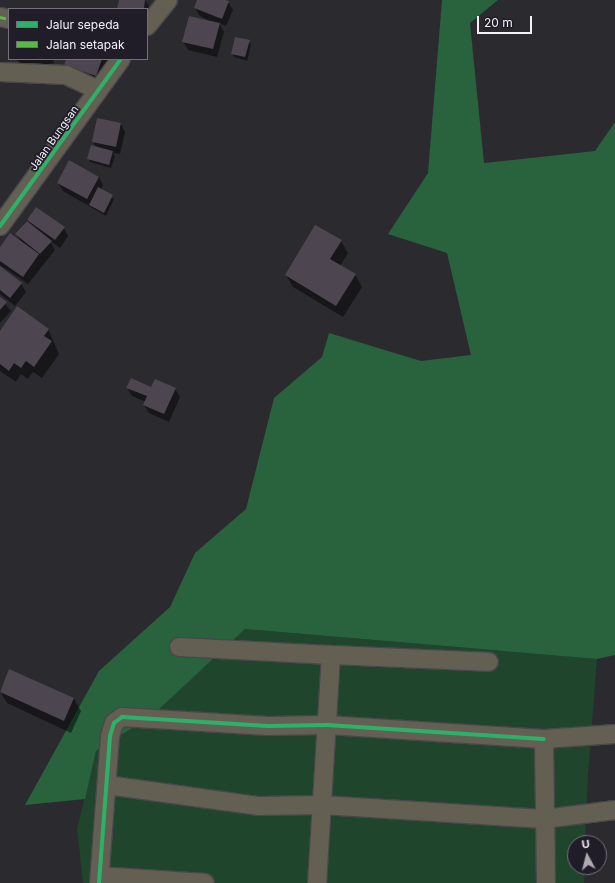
<!DOCTYPE html>
<style>
body{margin:0}
#map{position:relative;width:615px;height:883px;overflow:hidden;background:#2b2a2f;font-family:Inter,sans-serif}
div>[style]{position:absolute}
[style*='--x']{left:calc(var(--x)*1px);top:calc(var(--y)*1px);width:calc(var(--w)*1px);rotate:calc(var(--a)*1deg)}
.green>*{inset:0;background:#1f452c}
.forest>*{inset:0;background:#28633d}
.shadow>*{inset:0;background:#0007}
.building>*{inset:0;background:#4d4550}
.roads{filter:drop-shadow(1px 0 #48474a) drop-shadow(-1px 0 #48474a) drop-shadow(0 1px #48474a) drop-shadow(0 -1px #48474a)}
.minor>*{height:18px;margin:-9px;padding:0 9px;transform-origin:9px;border-radius:9px;background:#645f53}
.quiet>*{height:3px;margin-top:-1.5px;transform-origin:0;background:repeating-linear-gradient(90deg,#58b947 0 6px,transparent 0 9px)}
.cycleway>*{height:4px;margin:-2px;padding:0 2px;transform-origin:2px;border-radius:2px;background:#2db169}
span{translate:-50% -50%;white-space:nowrap;text-align:center;line-height:1.15;-webkit-text-stroke:3.5px #211d28;paint-order:stroke}
.street-label{font-size:11px;color:#f3f0f8}
.legend{position:absolute;left:8px;top:8px;width:140px;height:52px;box-sizing:border-box;background:#211d28;border:1px solid #75717b;margin:0;padding:5px 7px;list-style:none;font-size:12px;color:#f3f0f8}
.legend li{display:flex;align-items:center;gap:8px;height:20px}
.legend b{width:20px;border:1px solid #75717b}
.north{position:absolute;left:567px;top:835px;width:40px;height:40px;box-sizing:border-box;background:#211d28;border:1px solid #75717b;border-radius:50%;rotate:353deg;font-size:11px;font-weight:700;line-height:16px;text-align:center;color:#f3f0f8}
.north::after{content:'';display:block;margin:auto;width:14px;height:18px;background:#adabb2;clip-path:polygon(50% 0,100% 100%,50% 72%,0 100%)}
.scale{position:absolute;left:477px;top:16px;width:55px;height:18px;box-sizing:border-box;border:2px solid #f3f0f8;border-top:0;padding-left:5px;font-size:12px;line-height:14px;white-space:nowrap;color:#f3f0f8;-webkit-text-stroke:3px #211d28;paint-order:stroke}
</style>
<div id="map">
<div class="green">
<i style="clip-path:polygon(245px 629px,597px 659px,588px 775px,585px 843px,575px 843px,575px 867px,585px 867px,584px 883px,83px 883px,77px 829px,96px 751px,154px 714px)"></i>
</div>
<div class="forest">
<i style="clip-path:polygon(442px 0,498px 0,470px 23px,484px 163px,595px 151px,615px 122px,615px 655px,597px 659px,245px 629px,154px 714px,96px 751px,85px 799px,25px 805px,99px 671px,170px 607px,195px 553px,246px 509px,274px 398px,322px 357px,329px 333px,421px 361px,471px 355px,447px 253px,388px 234px,428px 173px)"></i>
</div>
<div class="shadow">
<i style="clip-path:polygon(120px 0,145px 0,150px 8px,147px 21px,147px 9px,118px 9px)"></i>
<i style="clip-path:polygon(198px 0,222px 0,228px 2px,233px 10px,226px 26px,219px 23px,224px 32px,217px 57px,188px 50px,183px 41px,213px 23px,200px 16px,195px 8px)"></i>
<i style="clip-path:polygon(249px 41px,251px 45px,247px 61px,234px 57px,232px 53px)"></i>
<i style="clip-path:polygon(17px 59px,53px 59px,54px 63px,22px 68px)"></i>
<i style="clip-path:polygon(68px 59px,109px 59px,101px 83px,70px 73px,65px 65px)"></i>
<i style="clip-path:polygon(121px 124px,125px 132px,120px 154px,113px 153px,115px 156px,111px 168px,90px 162px,88px 158px,97px 148px,93px 142px)"></i>
<i style="clip-path:polygon(99px 177px,103px 185px,101px 190px,114px 199px,106px 216px,63px 191px,58px 183px)"></i>
<i style="clip-path:polygon(36px 209px,64px 228px,68px 236px,60px 248px,50px 241px,55px 250px,28px 284px,0 265px,0 249px,22px 243px,16px 234px)"></i>
<i style="clip-path:polygon(341px 241px,348px 253px,340px 266px,355px 274px,362px 287px,343px 317px,293px 287px,286px 275px)"></i>
<i style="clip-path:polygon(0 267px,21px 284px,26px 292px,15px 306px,0 294px)"></i>
<i style="clip-path:polygon(0 298px,11px 311px,0 323px)"></i>
<i style="clip-path:polygon(48px 329px,59px 354px,42px 378px,33px 372px,28px 379px,21px 374px,16px 382px,0 371px,0 332px)"></i>
<i style="clip-path:polygon(127px 388px,175px 389px,180px 397px,169px 422px,149px 413px,144px 405px,146px 402px,132px 396px)"></i>
<i style="clip-path:polygon(10px 670px,74px 699px,81px 711px,71px 733px,7px 703px,0 691px)"></i>
</div>
<div class="building">
<i style="clip-path:polygon(119px 0,145px 0,144px 9px,117px 9px)"></i>
<i style="clip-path:polygon(197px 0,225px 0,229px 1px,222px 19px,194px 8px)"></i>
<i style="clip-path:polygon(189px 16px,220px 23px,213px 49px,182px 42px)"></i>
<i style="clip-path:polygon(235px 37px,250px 40px,245px 57px,231px 54px)"></i>
<i style="clip-path:polygon(66px 59px,102px 59px,96px 76px,64px 65px)"></i>
<i style="clip-path:polygon(97px 118px,121px 123px,116px 147px,92px 142px)"></i>
<i style="clip-path:polygon(91px 145px,113px 151px,109px 165px,87px 159px)"></i>
<i style="clip-path:polygon(69px 160px,99px 177px,87px 199px,57px 183px)"></i>
<i style="clip-path:polygon(98px 187px,113px 195px,104px 213px,89px 205px)"></i>
<i style="clip-path:polygon(36px 207px,65px 227px,55px 240px,27px 220px)"></i>
<i style="clip-path:polygon(27px 221px,52px 241px,40px 254px,15px 234px)"></i>
<i style="clip-path:polygon(315px 225px,342px 240px,330px 259px,356px 274px,336px 306px,285px 275px)"></i>
<i style="clip-path:polygon(10px 233px,39px 254px,23px 277px,0 261px,0 247px)"></i>
<i style="clip-path:polygon(0 266px,22px 283px,10px 298px,0 290px)"></i>
<i style="clip-path:polygon(0 297px,7px 302px,0 310px)"></i>
<i style="clip-path:polygon(17px 306px,49px 329px,44px 336px,52px 341px,34px 367px,26px 361px,21px 368px,14px 363px,9px 371px,0 364px,0 331px)"></i>
<i style="clip-path:polygon(131px 378px,151px 387px,155px 379px,176px 388px,164px 414px,143px 405px,147px 396px,126px 388px)"></i>
<i style="clip-path:polygon(9px 669px,74px 698px,64px 721px,0 692px)"></i>
</div>
<div class="roads">
<div class="minor">
<i style="--x:0;--y:17;--w:9;--a:13"></i>
<i style="--x:147;--y:26;--w:33;--a:-51"></i>
<i style="--x:0;--y:72;--w:66;--a:2.6"></i>
<i style="--x:66;--y:75;--w:35;--a:25"></i>
<i style="--x:0;--y:226;--w:206;--a:-54.1"></i>
<i style="--x:179;--y:647;--w:152;--a:3"></i>
<i style="--x:331;--y:655;--w:228;--a:93.5"></i>
<i style="--x:331;--y:655;--w:158;--a:2.5"></i>
<i style="--x:107;--y:785;--w:152;--a:7.9"></i>
<i style="--x:258;--y:806;--w:64;--a:-0.9"></i>
<i style="--x:322;--y:805;--w:222;--a:3.6"></i>
<i style="--x:544;--y:819;--w:72;--a:-7.2"></i>
<i style="--x:100;--y:876;--w:105;--a:3.8"></i>
<i style="--x:99;--y:883;--w:147;--a:-85.7"></i>
<i style="--x:110;--y:736;--w:14;--a:-73"></i>
<i style="--x:114;--y:723;--w:10;--a:-37"></i>
<i style="--x:122;--y:717;--w:146;--a:3.5"></i>
<i style="--x:268;--y:726;--w:59;--a:-1"></i>
<i style="--x:327;--y:725;--w:217;--a:3.7"></i>
<i style="--x:546;--y:883;--w:144;--a:-90.8"></i>
<i style="--x:544;--y:739;--w:71;--a:-4"></i>
</div>
</div>
<div class="quiet">
<i style="--x:0;--y:17;--w:9;--a:13"></i>
</div>
<div class="cycleway">
<i style="--x:0;--y:226;--w:206;--a:-54.1"></i>
<i style="--x:99;--y:883;--w:147;--a:-85.7"></i>
<i style="--x:110;--y:736;--w:14;--a:-73"></i>
<i style="--x:114;--y:723;--w:10;--a:-37"></i>
<i style="--x:122;--y:717;--w:146;--a:3.5"></i>
<i style="--x:268;--y:726;--w:59;--a:-1"></i>
<i style="--x:327;--y:725;--w:217;--a:3.7"></i>
</div>
<div class="street-label">
<span style="left:54px;top:138px;rotate:-55deg">Jalan Bungsan</span>
</div>
<ul class="legend">
<li><b style="height:5px;background:#2db169"></b>Jalur sepeda</li>
<li><b style="height:5px;background:#58b947"></b>Jalan setapak</li>
</ul>
<div class="north">U</div>
<div class="scale">20 m</div>
</div>
